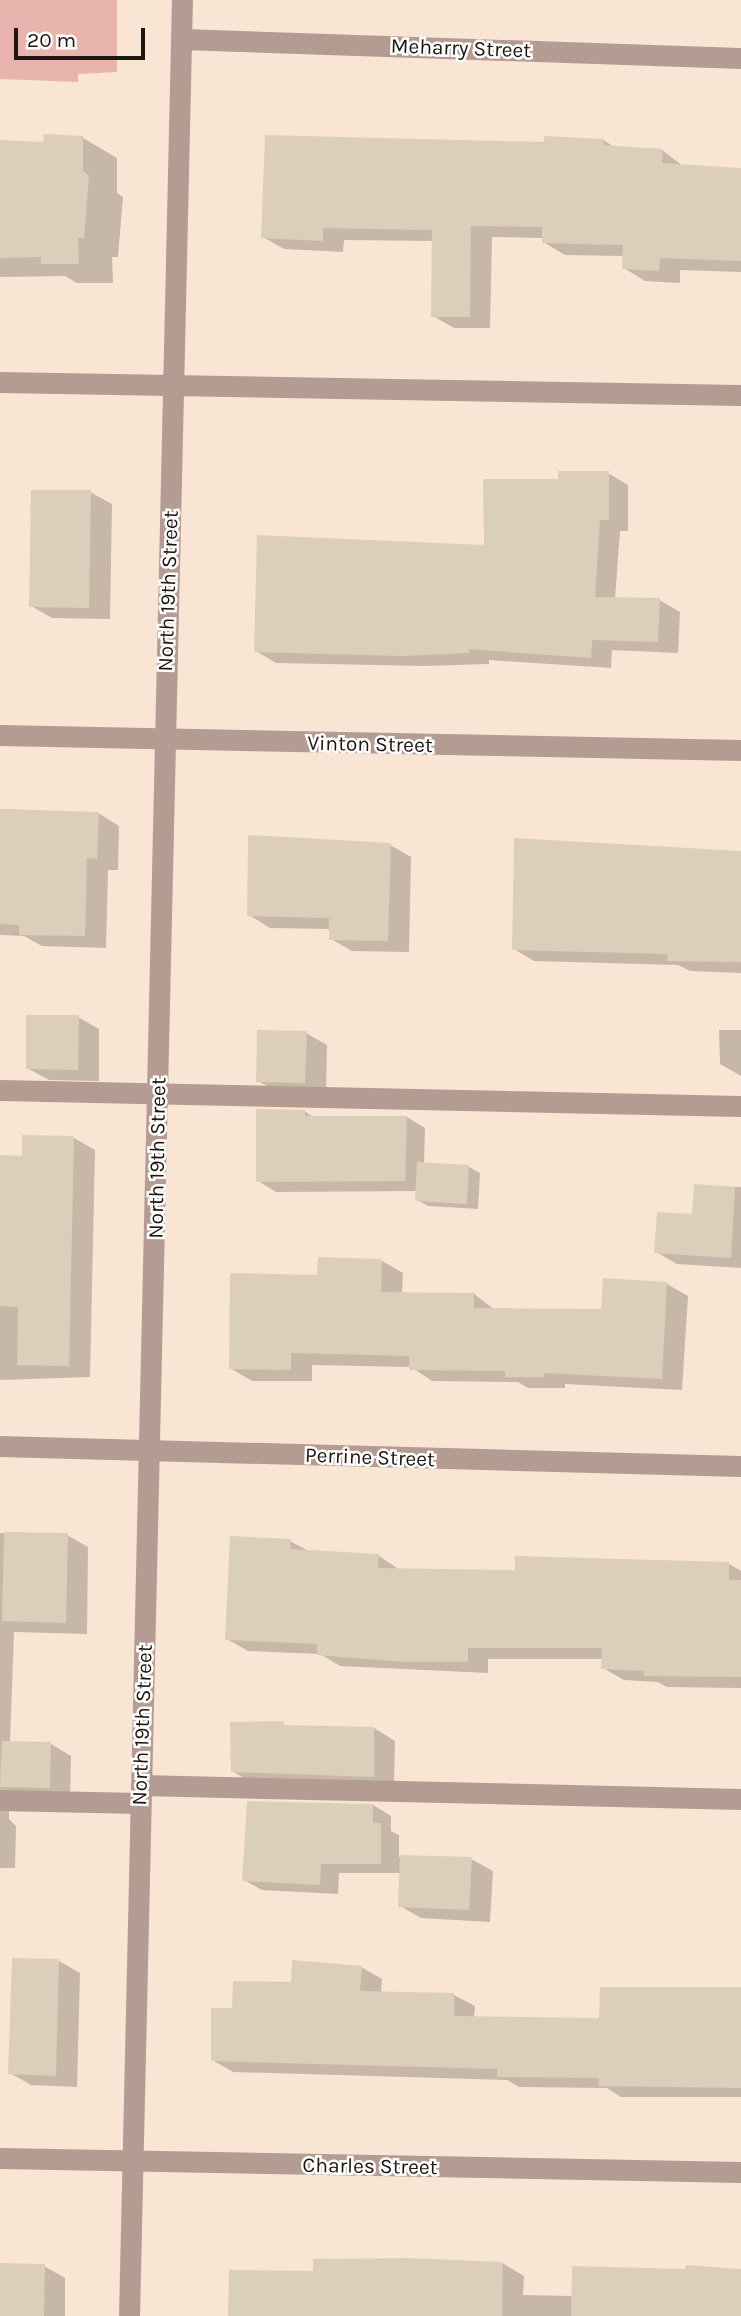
<!DOCTYPE html>
<style>
body{margin:0}
#map{position:relative;width:741px;height:2316px;overflow:hidden;background:#f9e5d4;font-family:Karla,sans-serif}
div>[style]{position:absolute}
[style*='--x']{left:calc(var(--x)*1px);top:calc(var(--y)*1px);width:calc(var(--w)*1px);rotate:calc(var(--a)*1deg)}
.green>*{inset:0;background:#e9b4ae}
.shadow>*{inset:0;background:#0003}
.building>*{inset:0;background:#dccfba}
.lane>*{height:21px;margin:-10.5px;padding:0 10.5px;transform-origin:10.5px;border-radius:10.5px;background:#b49c92}
.street>*{height:21px;margin:-10.5px;padding:0 10.5px;transform-origin:10.5px;border-radius:10.5px;background:#b49c92}
span{translate:-50% -50%;white-space:nowrap;text-align:center;line-height:1.15;-webkit-text-stroke:5px #fff;paint-order:stroke}
.street-label{font-size:21px;color:#1e1711}
.scale{position:absolute;left:14px;top:28px;width:131px;height:32px;box-sizing:border-box;border:4px solid #1e1711;border-top:0;padding-left:9px;font-size:21px;line-height:24px;white-space:nowrap;color:#1e1711;-webkit-text-stroke:5px #fff;paint-order:stroke}
</style>
<div id="map">
<div class="green">
<i style="clip-path:polygon(0 0,117px 0,117px 72px,78px 74px,78px 82px,0 79px)"></i>
</div>
<div class="shadow">
<i style="clip-path:polygon(83px 138px,117px 158px,117px 193px,123px 197px,118px 257px,112px 257px,113px 283px,77px 283px,65px 276px,0 277px,0 142px,46px 143px)"></i>
<i style="clip-path:polygon(603px 140px,616px 148px,662px 150px,683px 166px,741px 174px,741px 272px,680px 270px,680px 283px,645px 281px,624px 268px,624px 256px,565px 255px,543px 242px,543px 238px,492px 237px,490px 328px,454px 328px,433px 316px,433px 241px,344px 240px,343px 252px,284px 249px,263px 237px,546px 144px)"></i>
<i style="clip-path:polygon(608px 473px,628px 485px,628px 531px,620px 531px,615px 599px,659px 600px,680px 612px,678px 653px,612px 650px,611px 668px,489px 660px,489px 664px,424px 666px,276px 663px,256px 651px,485px 547px,560px 481px)"></i>
<i style="clip-path:polygon(90px 492px,112px 504px,110px 619px,52px 618px,31px 606px)"></i>
<i style="clip-path:polygon(0 809px,98px 813px,119px 826px,118px 870px,108px 870px,106px 948px,42px 946px,24px 936px,0 935px)"></i>
<i style="clip-path:polygon(515px 840px,741px 852px,741px 973px,690px 971px,678px 965px,534px 961px,514px 949px)"></i>
<i style="clip-path:polygon(390px 845px,411px 857px,409px 952px,352px 951px,331px 939px,331px 929px,270px 928px,249px 915px)"></i>
<i style="clip-path:polygon(78px 1017px,99px 1029px,99px 1081px,49px 1080px,27px 1068px)"></i>
<i style="clip-path:polygon(719px 1030px,741px 1030px,741px 1076px,720px 1064px)"></i>
<i style="clip-path:polygon(306px 1033px,327px 1045px,326px 1095px,279px 1093px,258px 1081px)"></i>
<i style="clip-path:polygon(304px 1111px,315px 1118px,407px 1117px,425px 1128px,424px 1164px,469px 1167px,480px 1173px,478px 1209px,428px 1206px,417px 1200px,418px 1191px,276px 1192px,258px 1181px)"></i>
<i style="clip-path:polygon(74px 1138px,95px 1150px,90px 1377px,0 1380px,0 1157px,23px 1158px)"></i>
<i style="clip-path:polygon(696px 1186px,741px 1187px,741px 1370px,741px 1268px,677px 1264px,656px 1252px,694px 1215px)"></i>
<i style="clip-path:polygon(382px 1261px,403px 1273px,402px 1294px,474px 1294px,495px 1310px,603px 1311px,667px 1284px,688px 1296px,682px 1390px,565px 1384px,565px 1388px,528px 1388px,518px 1382px,432px 1381px,411px 1367px,312px 1365px,312px 1381px,252px 1381px,230px 1368px,319px 1277px)"></i>
<i style="clip-path:polygon(0 1533px,67px 1535px,88px 1547px,87px 1634px,14px 1632px,10px 1743px,51px 1744px,71px 1756px,70px 1799px,9px 1806px,9px 1819px,16px 1826px,15px 1868px,0 1868px)"></i>
<i style="clip-path:polygon(290px 1541px,310px 1552px,379px 1556px,400px 1570px,517px 1571px,729px 1564px,741px 1571px,741px 1688px,667px 1687px,658px 1682px,624px 1680px,603px 1668px,603px 1659px,488px 1659px,488px 1673px,340px 1666px,320px 1654px,248px 1651px,227px 1639px)"></i>
<i style="clip-path:polygon(374px 1728px,395px 1741px,394px 1789px,254px 1784px,232px 1771px)"></i>
<i style="clip-path:polygon(373px 1805px,391px 1816px,391px 1831px,399px 1835px,399px 1857px,471px 1859px,493px 1871px,490px 1922px,421px 1918px,400px 1906px,401px 1873px,339px 1873px,338px 1894px,262px 1890px,244px 1880px)"></i>
<i style="clip-path:polygon(59px 1961px,80px 1973px,77px 2087px,31px 2085px,10px 2073px)"></i>
<i style="clip-path:polygon(361px 1967px,382px 1979px,381px 1993px,454px 1995px,475px 2006px,474px 2018px,601px 2020px,741px 1990px,741px 2097px,621px 2097px,607px 2088px,519px 2087px,507px 2080px,233px 2072px,212px 2060px,234px 2010px,293px 1983px)"></i>
<i style="clip-path:polygon(502px 2263px,524px 2276px,523px 2295px,573px 2296px,741px 2270px,741px 2316px,230px 2316px,315px 2273px)"></i>
<i style="clip-path:polygon(0 2265px,44px 2266px,65px 2278px,65px 2316px,0 2316px)"></i>
</div>
<div class="building">
<i style="clip-path:polygon(43px 134px,83px 136px,83px 171px,89px 176px,84px 238px,78px 238px,79px 264px,41px 264px,41px 257px,0 258px,0 140px,44px 142px)"></i>
<i style="clip-path:polygon(265px 135px,544px 142px,544px 136px,604px 139px,603px 145px,663px 149px,662px 163px,741px 168px,741px 261px,660px 258px,659px 271px,622px 269px,623px 245px,542px 243px,542px 227px,471px 226px,470px 317px,431px 317px,432px 230px,323px 228px,323px 241px,261px 238px)"></i>
<i style="clip-path:polygon(558px 471px,609px 471px,609px 520px,600px 520px,595px 597px,660px 598px,658px 642px,592px 640px,591px 658px,469px 649px,469px 653px,402px 656px,254px 652px,257px 535px,484px 545px,483px 479px,558px 479px)"></i>
<i style="clip-path:polygon(31px 490px,91px 490px,89px 608px,29px 607px)"></i>
<i style="clip-path:polygon(0 809px,99px 812px,97px 859px,87px 858px,85px 936px,19px 935px,19px 925px,0 924px)"></i>
<i style="clip-path:polygon(248px 835px,391px 843px,388px 941px,329px 940px,329px 918px,247px 916px)"></i>
<i style="clip-path:polygon(514px 838px,741px 851px,741px 962px,667px 961px,668px 954px,512px 950px)"></i>
<i style="clip-path:polygon(26px 1015px,79px 1015px,78px 1070px,26px 1069px)"></i>
<i style="clip-path:polygon(257px 1030px,307px 1031px,305px 1083px,256px 1082px)"></i>
<i style="clip-path:polygon(256px 1109px,305px 1110px,305px 1116px,407px 1116px,405px 1181px,256px 1182px)"></i>
<i style="clip-path:polygon(22px 1135px,74px 1136px,69px 1366px,17px 1365px,18px 1307px,0 1306px,0 1155px,22px 1156px)"></i>
<i style="clip-path:polygon(417px 1162px,469px 1165px,467px 1204px,415px 1201px)"></i>
<i style="clip-path:polygon(694px 1184px,735px 1187px,731px 1258px,654px 1253px,657px 1212px,692px 1214px)"></i>
<i style="clip-path:polygon(318px 1257px,382px 1259px,381px 1292px,474px 1293px,474px 1308px,601px 1309px,603px 1278px,667px 1282px,662px 1379px,544px 1373px,544px 1377px,505px 1377px,505px 1371px,409px 1370px,409px 1356px,291px 1353px,291px 1370px,229px 1369px,230px 1273px,317px 1275px)"></i>
<i style="clip-path:polygon(4px 1532px,68px 1533px,66px 1623px,2px 1621px)"></i>
<i style="clip-path:polygon(230px 1536px,291px 1539px,290px 1549px,379px 1554px,378px 1568px,515px 1570px,515px 1556px,729px 1562px,729px 1580px,741px 1580px,741px 1677px,644px 1676px,644px 1671px,601px 1669px,602px 1648px,468px 1648px,468px 1662px,403px 1662px,317px 1655px,317px 1644px,225px 1640px)"></i>
<i style="clip-path:polygon(284px 1721px,284px 1725px,374px 1727px,374px 1777px,231px 1772px,230px 1722px)"></i>
<i style="clip-path:polygon(2px 1741px,51px 1742px,50px 1788px,0 1787px)"></i>
<i style="clip-path:polygon(247px 1801px,373px 1804px,373px 1823px,381px 1823px,381px 1864px,321px 1864px,320px 1885px,242px 1881px)"></i>
<i style="clip-path:polygon(400px 1855px,472px 1857px,469px 1910px,398px 1907px)"></i>
<i style="clip-path:polygon(12px 1958px,59px 1959px,56px 2076px,8px 2074px)"></i>
<i style="clip-path:polygon(292px 1960px,362px 1966px,360px 1991px,454px 1993px,454px 2016px,599px 2018px,600px 1987px,741px 1987px,741px 2088px,599px 2086px,599px 2078px,497px 2077px,497px 2069px,211px 2061px,211px 2008px,232px 2008px,233px 1981px,291px 1982px)"></i>
<i style="clip-path:polygon(408px 2258px,503px 2262px,502px 2316px,228px 2316px,229px 2270px,313px 2271px,313px 2259px)"></i>
<i style="clip-path:polygon(0 2263px,45px 2264px,44px 2316px,0 2316px)"></i>
<i style="clip-path:polygon(686px 2265px,741px 2269px,741px 2316px,571px 2316px,572px 2266px,685px 2269px)"></i>
</div>
<div class="lane">
<i style="--x:0;--y:382;--w:741;--a:1.01"></i>
<i style="--x:0;--y:1090;--w:741;--a:1.24"></i>
<i style="--x:141;--y:1785;--w:600;--a:1.34"></i>
<i style="--x:0;--y:1800;--w:140;--a:1.2"></i>
</div>
<div class="street">
<i style="--x:182;--y:39;--w:559;--a:1.95"></i>
<i style="--x:0;--y:735;--w:741;--a:1.16"></i>
<i style="--x:0;--y:1446;--w:741;--a:1.55"></i>
<i style="--x:0;--y:2158;--w:741;--a:1.08"></i>
<i style="--x:129;--y:2316;--w:2317;--a:-88.69"></i>
</div>
<div class="street-label">
<span style="left:461px;top:48px;rotate:2deg">Meharry Street</span>
<span style="left:168px;top:591px;rotate:-88deg">North 19th Street</span>
<span style="left:370px;top:744px;rotate:1deg">Vinton Street</span>
<span style="left:157px;top:1158px;rotate:-89deg">North 19th Street</span>
<span style="left:370px;top:1457px;rotate:2deg">Perrine Street</span>
<span style="left:142px;top:1725px;rotate:-88deg">North 19th Street</span>
<span style="left:370px;top:2166px;rotate:1deg">Charles Street</span>
</div>
<div class="scale">20 m</div>
</div>
